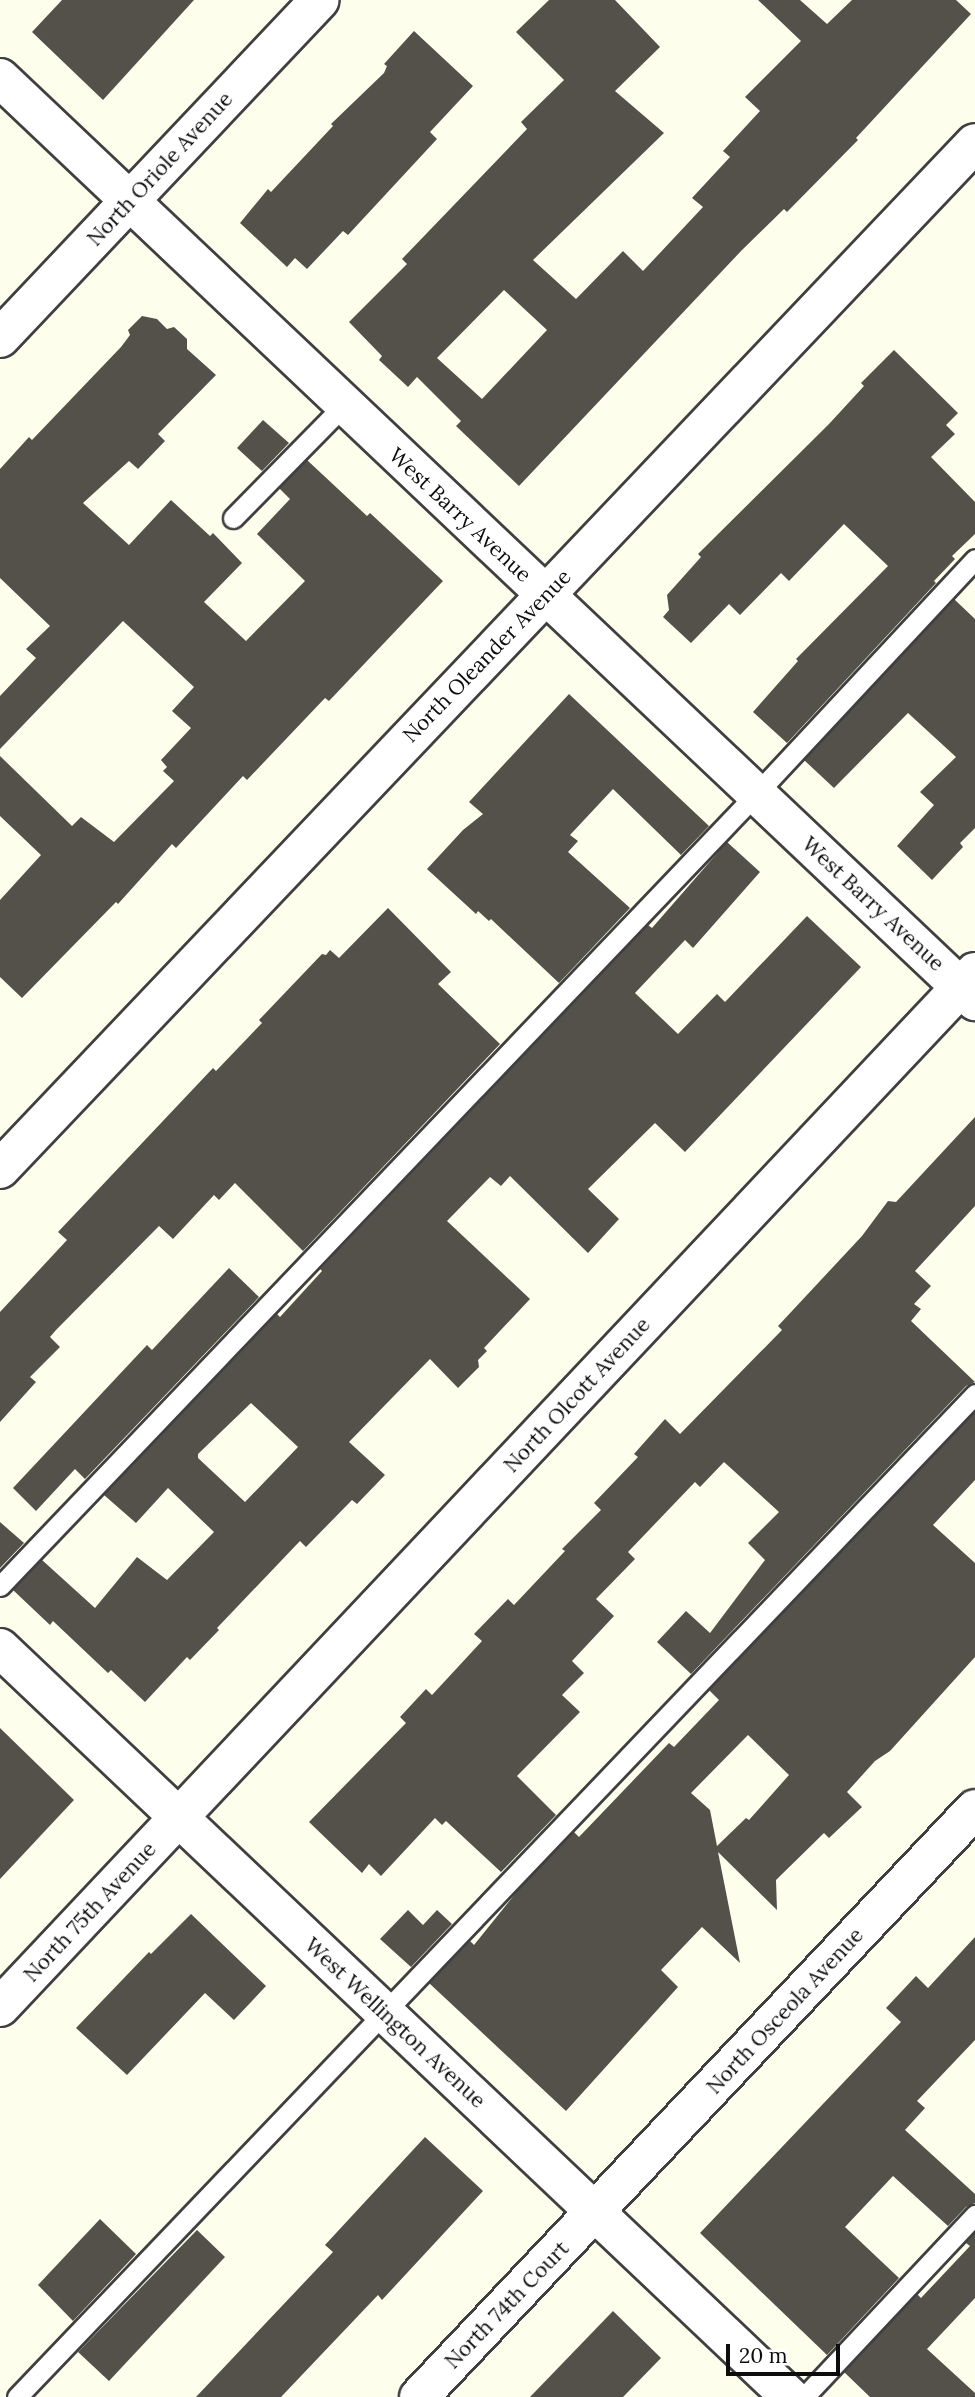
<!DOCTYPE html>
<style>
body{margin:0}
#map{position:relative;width:975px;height:2397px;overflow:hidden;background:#fefeed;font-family:Lora,serif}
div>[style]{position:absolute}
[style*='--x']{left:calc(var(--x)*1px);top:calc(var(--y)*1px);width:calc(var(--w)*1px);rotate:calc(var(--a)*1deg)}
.building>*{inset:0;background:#54504a}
.roads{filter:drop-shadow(2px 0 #404040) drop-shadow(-2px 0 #404040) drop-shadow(0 2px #404040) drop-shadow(0 -2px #404040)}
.lane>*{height:19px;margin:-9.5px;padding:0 9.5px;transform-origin:9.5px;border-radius:9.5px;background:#fff}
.street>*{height:38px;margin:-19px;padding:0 19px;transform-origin:19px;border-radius:19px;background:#fff}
span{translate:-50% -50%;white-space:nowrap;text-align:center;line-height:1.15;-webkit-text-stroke:7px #fff;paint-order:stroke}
.street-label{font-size:21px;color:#0d0d0d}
.scale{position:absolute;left:726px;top:2344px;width:114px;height:32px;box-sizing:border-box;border:4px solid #0d0d0d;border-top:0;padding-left:9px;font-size:21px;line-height:24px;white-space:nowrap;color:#0d0d0d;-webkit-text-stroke:5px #fff;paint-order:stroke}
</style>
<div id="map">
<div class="building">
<i style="clip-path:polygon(62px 0,194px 0,103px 100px,32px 32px)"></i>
<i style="clip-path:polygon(evenodd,549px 0,615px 0,660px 47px,615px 91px,664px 133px,533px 260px,576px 299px,623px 251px,643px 271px,703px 207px,692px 198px,730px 157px,723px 151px,760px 111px,745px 97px,801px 41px,758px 0,800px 0,827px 24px,852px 0,956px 0,971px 14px,856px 138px,858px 140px,787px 212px,784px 209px,742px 250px,519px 486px,456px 426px,461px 421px,417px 377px,408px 387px,379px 360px,382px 356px,349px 322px,407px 264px,402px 259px,527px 129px,521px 122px,564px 80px,516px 32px,549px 0,504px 290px,547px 330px,482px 399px,437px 358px,504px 290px)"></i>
<i style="clip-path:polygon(414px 31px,473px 86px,430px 132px,437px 139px,348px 235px,343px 231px,307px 269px,295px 258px,287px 267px,240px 223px,268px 189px,271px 192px,333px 126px,331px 124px,384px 73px,387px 66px,384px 64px)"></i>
<i style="clip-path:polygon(142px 316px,157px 319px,167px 329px,174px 327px,187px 339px,187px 349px,216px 375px,158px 434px,165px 441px,138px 469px,129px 461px,83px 503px,129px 545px,171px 500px,210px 536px,213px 533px,242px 563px,204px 602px,246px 641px,305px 581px,257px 534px,290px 499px,279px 488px,307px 460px,367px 516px,370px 513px,443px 581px,329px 701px,325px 698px,247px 780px,243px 776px,176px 848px,172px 844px,118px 904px,116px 902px,22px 998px,0 977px,0 900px,41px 855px,0 816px,0 756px,72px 826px,81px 817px,114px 842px,174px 781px,163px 771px,167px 767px,161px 760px,191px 728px,172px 711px,194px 687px,123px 621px,0 749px,0 696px,36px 658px,26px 649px,50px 626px,0 578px,0 469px,29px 437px,32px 440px,121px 347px,130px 335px,128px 330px)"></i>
<i style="clip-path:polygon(894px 350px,958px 413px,946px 425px,955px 434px,931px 457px,975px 502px,975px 534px,952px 556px,955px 559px,934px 581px,936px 583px,787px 743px,753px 712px,798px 661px,796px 659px,888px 566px,844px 524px,789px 581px,781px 573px,740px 615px,729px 604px,691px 643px,663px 617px,669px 610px,667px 595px,701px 557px,698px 554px,829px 424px,864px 386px,861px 383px)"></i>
<i style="clip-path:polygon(263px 420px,289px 443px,262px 471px,237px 448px)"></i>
<i style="clip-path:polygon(954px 599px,975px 619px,975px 828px,960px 843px,963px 847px,932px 880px,897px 846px,934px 805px,920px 792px,956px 757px,908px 713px,834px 788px,804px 760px)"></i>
<i style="clip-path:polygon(569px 694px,709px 826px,681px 855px,613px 789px,570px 835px,578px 841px,568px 852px,630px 908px,559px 983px,491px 919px,489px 921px,478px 911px,476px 914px,427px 869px,463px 830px,483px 814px,469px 802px)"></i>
<i style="clip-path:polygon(evenodd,727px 842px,760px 872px,693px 948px,685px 940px,635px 993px,678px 1034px,717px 994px,725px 1002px,807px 916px,861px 967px,685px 1152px,655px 1123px,588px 1189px,619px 1219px,588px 1253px,510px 1176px,501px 1186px,490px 1177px,447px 1221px,530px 1299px,484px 1348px,487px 1351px,478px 1360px,479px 1367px,458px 1388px,430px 1359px,349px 1442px,385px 1475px,357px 1504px,352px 1500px,306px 1547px,300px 1541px,217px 1628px,219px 1630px,190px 1660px,187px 1657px,145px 1702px,111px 1670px,108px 1673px,53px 1621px,50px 1625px,13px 1590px,42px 1560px,95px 1608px,137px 1557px,167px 1580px,214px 1532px,168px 1488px,136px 1523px,104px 1495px,277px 1314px,280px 1317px,322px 1271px,320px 1269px,648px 925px,652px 928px,727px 842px,251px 1403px,298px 1447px,245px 1502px,198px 1458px,198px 1454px,251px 1403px)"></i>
<i style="clip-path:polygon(388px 908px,451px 972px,438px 984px,500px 1044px,303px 1251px,235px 1183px,219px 1200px,214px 1195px,173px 1239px,159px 1226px,56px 1330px,50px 1337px,60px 1347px,30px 1377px,36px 1382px,0 1422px,0 1312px,67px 1240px,58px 1232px,213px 1068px,216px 1071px,262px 1023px,259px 1020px,322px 954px,326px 955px,330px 950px,339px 958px)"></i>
<i style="clip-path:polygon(975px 1117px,975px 1206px,915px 1271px,931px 1286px,914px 1304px,921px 1309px,911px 1321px,975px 1382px,966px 1386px,691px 1674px,657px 1642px,686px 1611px,710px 1633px,765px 1560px,748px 1543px,779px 1512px,724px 1462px,700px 1487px,695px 1482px,628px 1552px,635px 1559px,596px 1599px,614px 1616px,572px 1661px,584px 1673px,562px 1695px,580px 1712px,517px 1776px,556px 1815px,501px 1872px,446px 1821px,442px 1825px,435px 1818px,381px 1876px,369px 1864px,362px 1873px,309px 1822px,406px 1723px,400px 1717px,426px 1689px,432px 1695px,482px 1641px,474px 1634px,508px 1599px,514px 1605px,565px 1551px,562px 1549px,601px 1510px,594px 1503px,638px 1457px,634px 1454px,665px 1419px,680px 1434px,782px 1330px,778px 1326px,862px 1236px,888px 1201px,896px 1202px)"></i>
<i style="clip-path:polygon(229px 1268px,259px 1297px,85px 1479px,75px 1469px,36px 1511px,13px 1488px,147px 1345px,152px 1350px)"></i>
<i style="clip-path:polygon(evenodd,975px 1412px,975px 1480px,933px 1525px,975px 1563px,975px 1657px,890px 1751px,875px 1761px,847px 1792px,862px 1807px,829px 1838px,824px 1833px,776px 1880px,777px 1910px,718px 1852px,740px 1963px,702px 1927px,661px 1970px,678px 1987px,566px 2111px,429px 1983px,470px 1941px,474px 1945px,519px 1889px,574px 1832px,579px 1837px,669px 1743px,674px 1747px,719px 1700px,709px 1690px,975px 1412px,748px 1735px,789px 1775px,749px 1820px,746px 1818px,717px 1846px,710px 1810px,691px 1793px,748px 1735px)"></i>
<i style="clip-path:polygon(0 1522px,24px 1543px,0 1568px)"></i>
<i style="clip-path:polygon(0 1728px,74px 1800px,0 1879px)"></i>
<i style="clip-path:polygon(408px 1910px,423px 1925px,437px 1910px,452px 1924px,411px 1967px,380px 1939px)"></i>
<i style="clip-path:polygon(191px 1914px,266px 1986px,234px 2020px,205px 1993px,127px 2075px,76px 2028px,149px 1952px,151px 1954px)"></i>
<i style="clip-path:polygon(975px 1937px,975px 2040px,917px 2101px,925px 2108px,905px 2130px,975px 2194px,975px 2203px,966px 2207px,948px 2226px,893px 2176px,845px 2227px,899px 2278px,827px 2355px,700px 2233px,901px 2022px,886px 2008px,916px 1976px,928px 1988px)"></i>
<i style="clip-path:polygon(425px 2137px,483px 2191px,382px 2300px,378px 2295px,281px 2397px,196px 2397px,333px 2252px,325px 2245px)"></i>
<i style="clip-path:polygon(100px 2219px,136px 2254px,73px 2321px,38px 2285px)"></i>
<i style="clip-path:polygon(197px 2230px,225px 2257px,109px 2381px,78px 2352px)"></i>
<i style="clip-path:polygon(975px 2233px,975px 2298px,927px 2349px,975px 2393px,975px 2397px,870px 2397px,844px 2372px,917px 2294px,921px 2298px,970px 2246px,966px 2243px)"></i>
<i style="clip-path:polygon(613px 2311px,661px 2358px,623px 2397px,530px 2397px)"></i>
</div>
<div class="roads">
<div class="lane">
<i style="--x:233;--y:518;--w:158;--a:-45.5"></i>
<i style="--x:0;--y:1586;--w:1095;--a:-46.33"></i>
<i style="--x:756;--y:794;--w:321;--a:-47"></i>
<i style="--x:17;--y:2397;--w:1387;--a:-46.31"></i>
<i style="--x:804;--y:2397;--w:250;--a:-46.8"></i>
</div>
<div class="street">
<i style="--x:0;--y:78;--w:1343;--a:43.43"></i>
<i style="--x:0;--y:338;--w:465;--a:-46.6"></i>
<i style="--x:0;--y:1169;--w:1415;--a:-46.46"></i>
<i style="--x:0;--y:1648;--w:1089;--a:43.47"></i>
<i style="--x:0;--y:2007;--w:1422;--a:-46.71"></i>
<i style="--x:419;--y:2397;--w:809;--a:-46.6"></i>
</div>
</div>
<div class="street-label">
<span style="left:160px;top:169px;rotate:-47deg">North Oriole Avenue</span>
<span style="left:460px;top:515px;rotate:43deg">West Barry Avenue</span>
<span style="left:487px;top:656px;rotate:-46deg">North Oleander Avenue</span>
<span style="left:873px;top:904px;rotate:43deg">West Barry Avenue</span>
<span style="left:577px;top:1395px;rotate:-47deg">North Olcott Avenue</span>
<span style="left:90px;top:1912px;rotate:-47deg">North 75th Avenue</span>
<span style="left:785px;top:2011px;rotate:-47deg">North Osceola Avenue</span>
<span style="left:395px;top:2023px;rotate:43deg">West Wellington Avenue</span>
<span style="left:507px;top:2305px;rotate:-46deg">North 74th Court</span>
</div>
<div class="scale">20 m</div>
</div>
